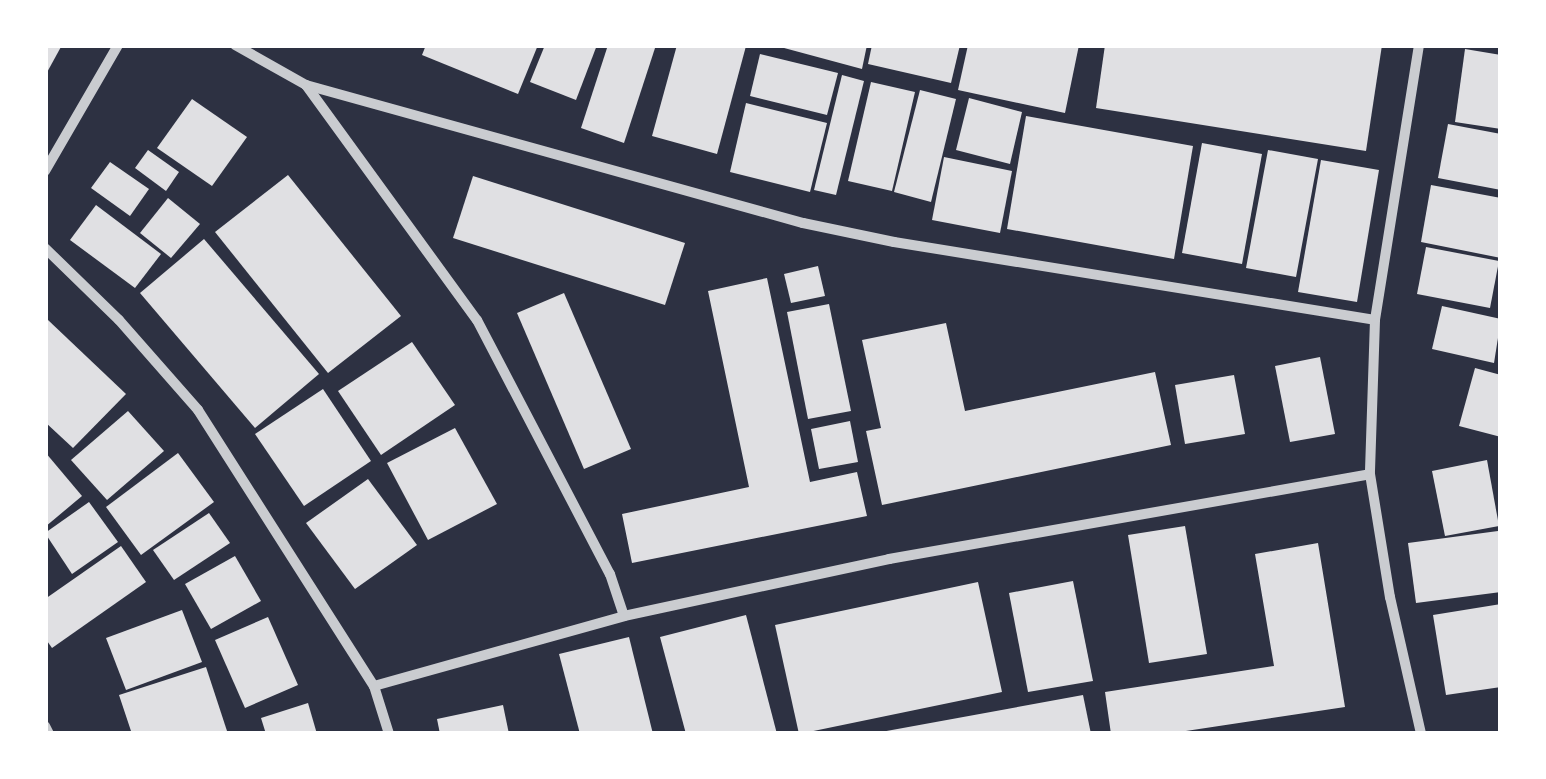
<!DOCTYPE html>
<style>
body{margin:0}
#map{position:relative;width:1546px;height:779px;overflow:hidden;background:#2d3142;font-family:Lato,sans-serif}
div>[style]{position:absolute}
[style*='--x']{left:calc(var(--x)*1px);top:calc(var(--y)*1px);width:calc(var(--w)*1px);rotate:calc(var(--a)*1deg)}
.building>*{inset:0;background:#e0e0e3}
.minor>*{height:10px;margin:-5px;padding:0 5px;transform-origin:5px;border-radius:5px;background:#caccd0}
span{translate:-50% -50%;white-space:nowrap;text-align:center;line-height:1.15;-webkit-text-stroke:8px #fff;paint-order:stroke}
.frame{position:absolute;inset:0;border:48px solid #fff;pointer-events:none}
</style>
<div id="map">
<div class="building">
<i style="clip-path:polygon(45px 45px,62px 45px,45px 76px)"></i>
<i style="clip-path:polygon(426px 45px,538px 45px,518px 94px,422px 55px)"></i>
<i style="clip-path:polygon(545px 45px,597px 45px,576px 100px,530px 82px)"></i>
<i style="clip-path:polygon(608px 45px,656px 45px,624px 143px,581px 128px)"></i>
<i style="clip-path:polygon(677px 45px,746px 46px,717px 154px,652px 136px)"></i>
<i style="clip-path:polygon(773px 45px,867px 45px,862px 69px)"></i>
<i style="clip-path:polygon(872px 45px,960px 45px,951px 83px,868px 64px)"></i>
<i style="clip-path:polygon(968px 45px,1079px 45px,1065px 113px,958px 90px)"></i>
<i style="clip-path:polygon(1105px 45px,1382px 45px,1366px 151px,1096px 108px)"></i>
<i style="clip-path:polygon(1465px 49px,1501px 55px,1501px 129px,1455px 122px)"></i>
<i style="clip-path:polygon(760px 54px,838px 73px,827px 115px,750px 96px)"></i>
<i style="clip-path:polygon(842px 75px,864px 81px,836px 195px,814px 190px)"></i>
<i style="clip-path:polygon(871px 82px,915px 92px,892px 191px,848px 181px)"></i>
<i style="clip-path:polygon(920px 90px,956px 99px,931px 202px,894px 192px)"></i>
<i style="clip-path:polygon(969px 98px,1022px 112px,1010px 164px,956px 150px)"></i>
<i style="clip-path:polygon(192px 99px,247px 137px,212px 186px,157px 148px)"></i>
<i style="clip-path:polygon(746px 103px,827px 123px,810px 192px,730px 172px)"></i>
<i style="clip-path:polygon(1026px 116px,1193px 146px,1174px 259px,1007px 229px)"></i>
<i style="clip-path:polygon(1448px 124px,1501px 134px,1501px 190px,1438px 178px)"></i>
<i style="clip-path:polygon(1202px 143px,1262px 154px,1242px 264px,1182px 253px)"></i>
<i style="clip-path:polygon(148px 150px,179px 172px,166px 191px,135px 168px)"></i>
<i style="clip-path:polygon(1268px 150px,1318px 159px,1296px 277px,1246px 268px)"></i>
<i style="clip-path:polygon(944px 157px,1012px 171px,1000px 233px,932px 220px)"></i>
<i style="clip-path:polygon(1321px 160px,1379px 170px,1357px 302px,1298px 292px)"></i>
<i style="clip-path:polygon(110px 162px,149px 189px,130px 216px,91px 188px)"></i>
<i style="clip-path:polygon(288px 175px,401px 316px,328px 373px,215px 232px)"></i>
<i style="clip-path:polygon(473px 176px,685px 243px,665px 305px,453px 238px)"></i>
<i style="clip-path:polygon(1431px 185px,1501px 198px,1501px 258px,1421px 242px)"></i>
<i style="clip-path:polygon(168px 198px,200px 224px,171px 258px,140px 233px)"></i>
<i style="clip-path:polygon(96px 205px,161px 254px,135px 288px,70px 240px)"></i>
<i style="clip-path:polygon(204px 239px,319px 374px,255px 428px,140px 293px)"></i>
<i style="clip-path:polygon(1426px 247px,1499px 261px,1490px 308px,1417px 294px)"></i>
<i style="clip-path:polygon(818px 266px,825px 296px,791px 303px,784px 274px)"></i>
<i style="clip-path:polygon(767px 278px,810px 482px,857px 472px,867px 516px,632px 563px,622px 514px,749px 487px,708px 291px)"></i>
<i style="clip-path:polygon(564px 293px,631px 449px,584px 469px,517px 313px)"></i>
<i style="clip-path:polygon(829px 304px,851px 411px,808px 419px,787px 312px)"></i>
<i style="clip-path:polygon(1442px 306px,1501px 319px,1494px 363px,1432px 349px)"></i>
<i style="clip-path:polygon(48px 320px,126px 394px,73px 448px,45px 422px)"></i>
<i style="clip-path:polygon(946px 323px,965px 411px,1155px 372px,1171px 445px,882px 505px,866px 431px,881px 428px,862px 340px)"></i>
<i style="clip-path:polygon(412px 342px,455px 405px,381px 455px,338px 391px)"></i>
<i style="clip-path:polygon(1320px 357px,1335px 434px,1290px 442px,1275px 366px)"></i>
<i style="clip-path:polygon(1475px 368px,1501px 375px,1501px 437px,1459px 426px)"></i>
<i style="clip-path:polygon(1234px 375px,1245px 434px,1185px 444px,1175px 385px)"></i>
<i style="clip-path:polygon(323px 389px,371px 461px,304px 506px,255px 434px)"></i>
<i style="clip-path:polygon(128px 411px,164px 451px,107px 500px,71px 460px)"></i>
<i style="clip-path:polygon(850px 421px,858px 462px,819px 469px,811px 429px)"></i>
<i style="clip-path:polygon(455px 428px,497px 504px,428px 540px,387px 463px)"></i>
<i style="clip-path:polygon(45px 452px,82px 496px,45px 527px)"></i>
<i style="clip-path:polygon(178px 453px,214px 502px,141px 555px,106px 507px)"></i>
<i style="clip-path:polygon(1487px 460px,1499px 526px,1445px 536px,1432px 471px)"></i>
<i style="clip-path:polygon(368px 479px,417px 545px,355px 589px,306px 523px)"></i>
<i style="clip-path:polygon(89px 502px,118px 542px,72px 574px,45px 533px)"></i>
<i style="clip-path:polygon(209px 513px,230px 543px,174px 580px,153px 550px)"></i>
<i style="clip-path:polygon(1185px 526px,1207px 654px,1149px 663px,1128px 535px)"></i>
<i style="clip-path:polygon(1498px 531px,1501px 592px,1416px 603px,1408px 543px)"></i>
<i style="clip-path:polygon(1318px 543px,1345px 707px,1166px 734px,1111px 734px,1105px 692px,1274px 666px,1255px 554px)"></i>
<i style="clip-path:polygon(121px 546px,146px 582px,52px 648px,45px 638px,45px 599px)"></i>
<i style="clip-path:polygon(235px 556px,261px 601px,211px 629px,185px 584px)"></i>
<i style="clip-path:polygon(1073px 581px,1093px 681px,1028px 692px,1009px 593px)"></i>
<i style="clip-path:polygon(978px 582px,1002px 692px,799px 734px,775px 625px)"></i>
<i style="clip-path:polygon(1501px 604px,1501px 687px,1446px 695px,1433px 615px)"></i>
<i style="clip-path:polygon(182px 610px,202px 662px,126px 690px,106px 638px)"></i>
<i style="clip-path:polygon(746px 615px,777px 734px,686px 734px,660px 637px)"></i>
<i style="clip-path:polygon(268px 617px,298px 685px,245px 708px,215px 640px)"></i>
<i style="clip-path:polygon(629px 637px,653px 734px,580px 734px,559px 654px)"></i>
<i style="clip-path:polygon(206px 667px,228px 734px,132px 734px,119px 695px)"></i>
<i style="clip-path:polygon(1083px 695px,1091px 734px,881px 734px,881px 732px)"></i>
<i style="clip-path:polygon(308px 703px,317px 734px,266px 734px,261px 718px)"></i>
<i style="clip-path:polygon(503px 705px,509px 734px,440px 734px,437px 719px)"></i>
</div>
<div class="minor">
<i style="--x:235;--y:45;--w:81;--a:29.4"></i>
<i style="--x:306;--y:85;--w:291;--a:54"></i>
<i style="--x:477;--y:320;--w:287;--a:62.4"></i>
<i style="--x:610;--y:574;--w:44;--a:71.6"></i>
<i style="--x:1419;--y:45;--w:278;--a:99.1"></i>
<i style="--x:1375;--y:320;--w:154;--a:91.9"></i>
<i style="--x:1370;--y:474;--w:125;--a:80.8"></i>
<i style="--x:1390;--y:597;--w:140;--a:77.2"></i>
<i style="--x:306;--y:85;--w:516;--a:15.52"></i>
<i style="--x:803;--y:223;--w:93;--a:11.8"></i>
<i style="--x:894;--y:242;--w:487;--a:9.2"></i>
<i style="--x:45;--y:171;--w:146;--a:-59.9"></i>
<i style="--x:45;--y:248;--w:103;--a:44.2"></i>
<i style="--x:119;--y:320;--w:120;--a:48.7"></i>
<i style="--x:198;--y:410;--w:327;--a:57.5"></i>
<i style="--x:374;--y:686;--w:50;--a:72.6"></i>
<i style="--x:374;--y:686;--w:260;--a:-15.6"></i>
<i style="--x:624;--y:616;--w:271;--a:-12.1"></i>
<i style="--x:889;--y:559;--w:488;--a:-10"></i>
<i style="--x:45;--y:726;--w:9;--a:63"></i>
</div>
<div class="frame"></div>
</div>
